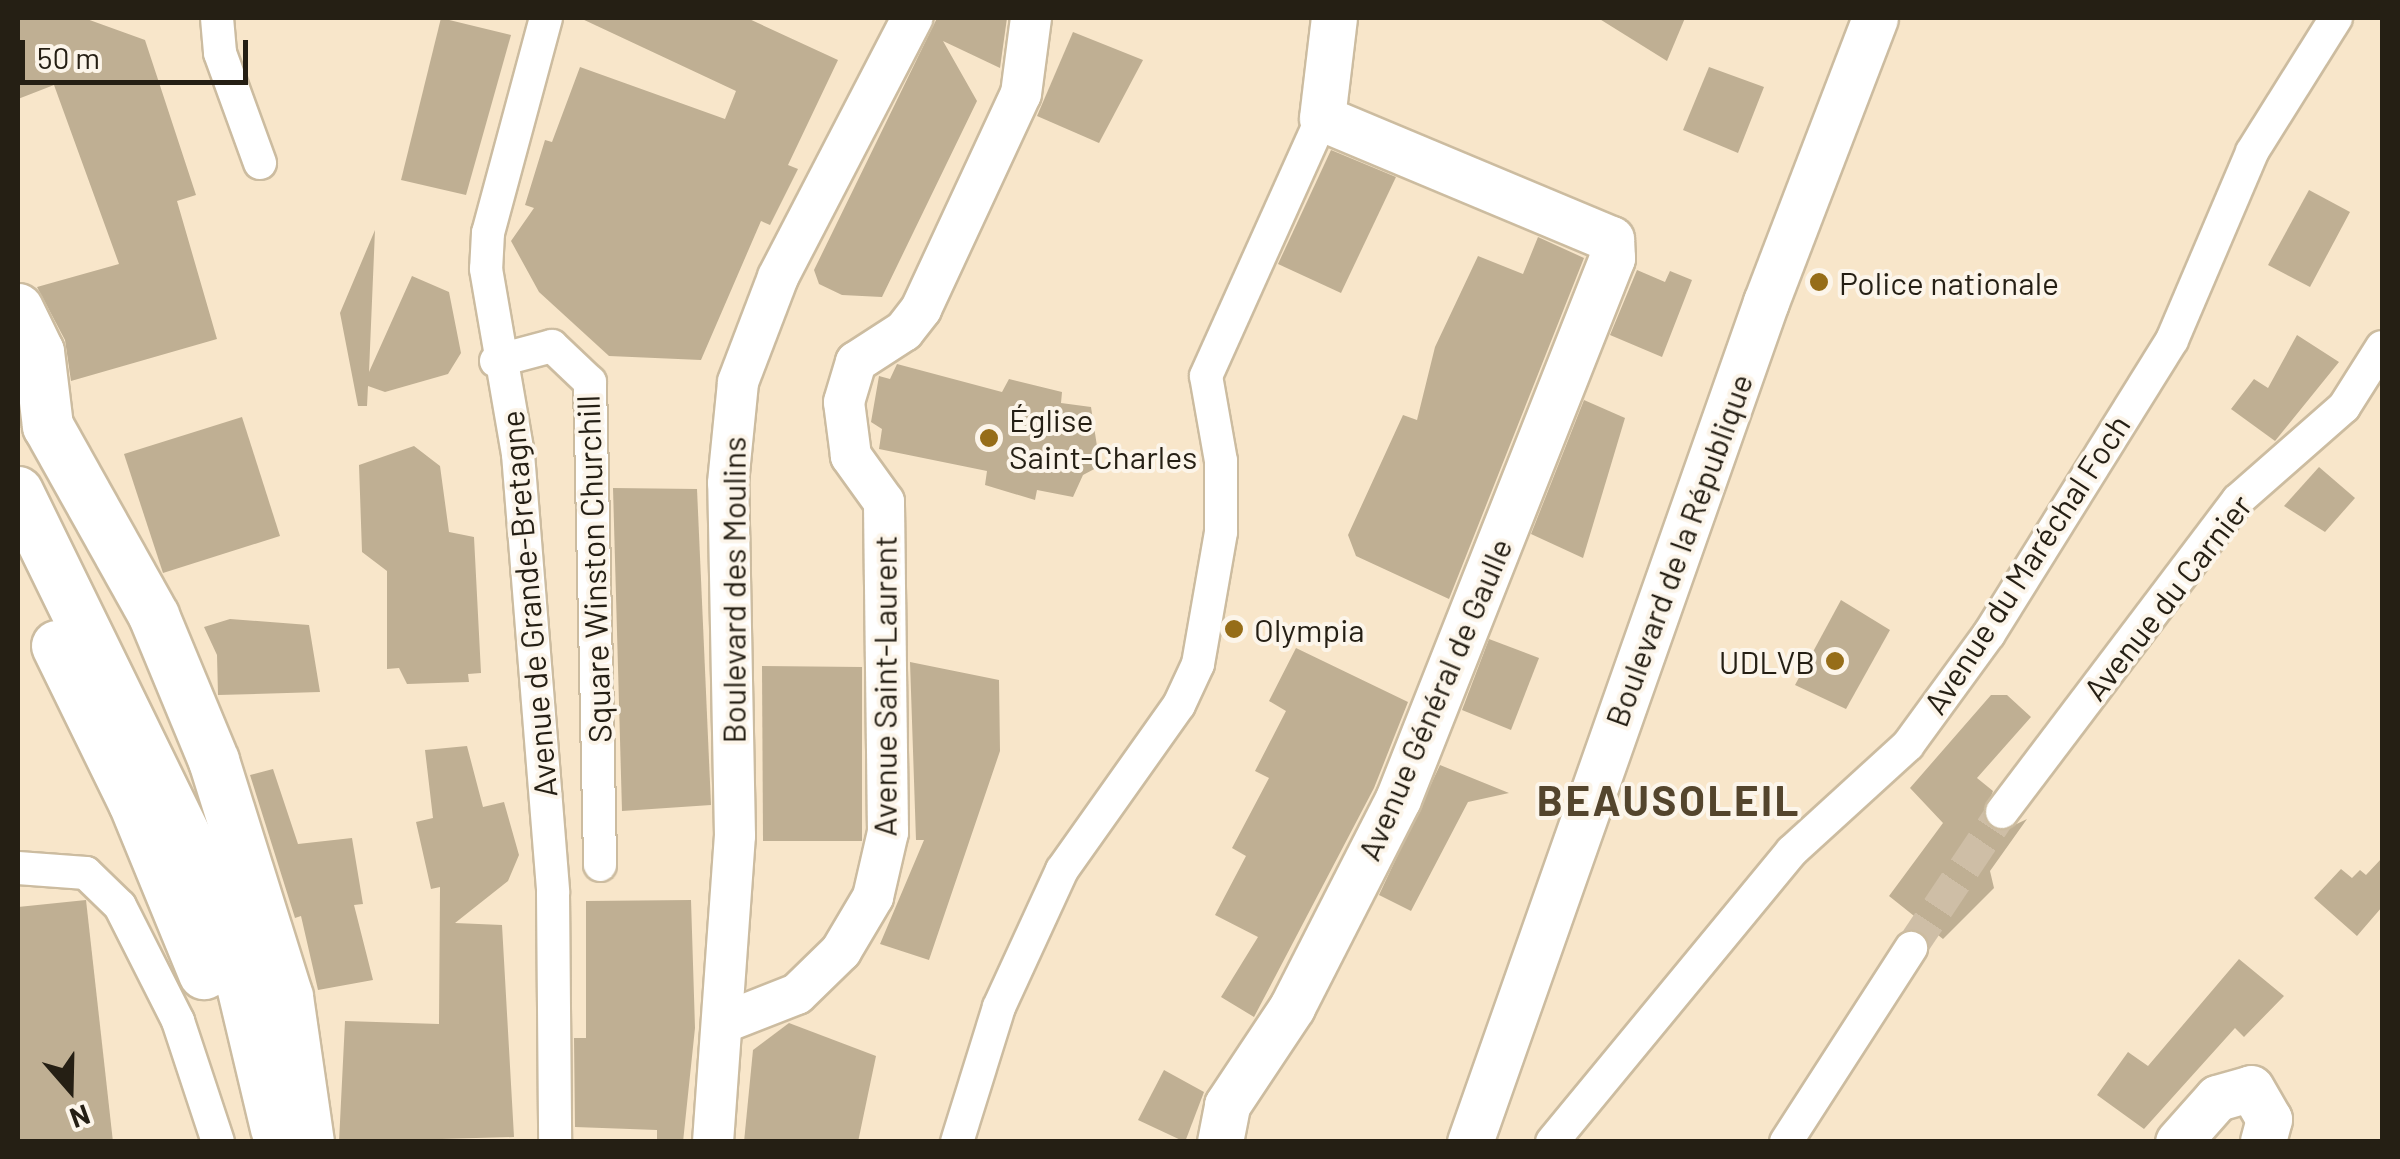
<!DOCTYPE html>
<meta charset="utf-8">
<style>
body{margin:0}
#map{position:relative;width:2400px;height:1159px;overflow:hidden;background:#f8e6ca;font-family:Barlow,sans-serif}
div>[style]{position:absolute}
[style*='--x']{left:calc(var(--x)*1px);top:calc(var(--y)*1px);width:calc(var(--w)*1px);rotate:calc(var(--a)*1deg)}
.building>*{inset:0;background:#bfaf93}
.minor-tunnel>*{height:32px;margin-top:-16px;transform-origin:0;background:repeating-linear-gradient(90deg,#cebea6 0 32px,transparent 0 48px)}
.roads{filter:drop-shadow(2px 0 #ccbca0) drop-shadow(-2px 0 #ccbca0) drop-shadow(0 2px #ccbca0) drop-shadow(0 -2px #ccbca0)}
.minor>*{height:32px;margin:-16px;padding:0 16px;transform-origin:16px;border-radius:16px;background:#fff}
.tertiary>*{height:40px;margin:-20px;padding:0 20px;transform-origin:20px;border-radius:20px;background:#fff}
.secondary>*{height:45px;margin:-22.5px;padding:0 22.5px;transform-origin:22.5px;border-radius:22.5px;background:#fff}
.primary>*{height:50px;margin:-25px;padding:0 25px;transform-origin:25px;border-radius:25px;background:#fff}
.dots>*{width:28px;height:28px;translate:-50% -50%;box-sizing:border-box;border:5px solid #fcf5ea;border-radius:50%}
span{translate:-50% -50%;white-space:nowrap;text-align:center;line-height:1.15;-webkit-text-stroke:8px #fcf5ea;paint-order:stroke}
.poi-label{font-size:32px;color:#251f14}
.left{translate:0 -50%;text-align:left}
.right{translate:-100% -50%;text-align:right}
.street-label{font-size:32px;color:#251f14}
.district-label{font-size:42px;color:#54452d;font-weight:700;letter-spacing:2.5px}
.frame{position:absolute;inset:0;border:20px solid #251f14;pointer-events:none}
.north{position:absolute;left:20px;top:1039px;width:100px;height:100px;-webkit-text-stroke:8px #fcf5ea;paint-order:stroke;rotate:160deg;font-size:28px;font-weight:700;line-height:40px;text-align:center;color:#251f14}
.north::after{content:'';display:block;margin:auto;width:35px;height:45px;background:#251f14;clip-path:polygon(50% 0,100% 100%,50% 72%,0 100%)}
.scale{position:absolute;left:20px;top:40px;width:228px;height:45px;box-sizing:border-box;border:5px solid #251f14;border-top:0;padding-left:12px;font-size:30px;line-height:35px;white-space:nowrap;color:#251f14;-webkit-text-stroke:8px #fcf5ea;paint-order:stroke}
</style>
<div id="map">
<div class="building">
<i style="clip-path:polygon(18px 18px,84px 18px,145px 40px,196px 195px,177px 201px,217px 339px,71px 381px,65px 340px,37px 287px,119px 264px,54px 85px,18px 99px)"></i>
<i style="clip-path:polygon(441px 18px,511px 35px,466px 195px,401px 180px)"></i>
<i style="clip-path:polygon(580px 18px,747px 18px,838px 60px,788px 165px,798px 169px,770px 225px,761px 221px,701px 360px,609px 356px,539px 292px,511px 241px,534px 208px,525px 205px,545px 140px,552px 142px,580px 67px,725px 119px,736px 91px)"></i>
<i style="clip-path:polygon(937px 18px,1007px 18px,1000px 68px,943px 41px,977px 101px,882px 297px,842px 295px,819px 284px,814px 270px)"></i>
<i style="clip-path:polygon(1598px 18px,1685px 18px,1667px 61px)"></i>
<i style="clip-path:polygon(1073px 32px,1143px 60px,1099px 143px,1037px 116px)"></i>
<i style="clip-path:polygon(1709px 67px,1764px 87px,1738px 153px,1683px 130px)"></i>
<i style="clip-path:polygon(1331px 150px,1396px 177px,1341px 293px,1278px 264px)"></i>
<i style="clip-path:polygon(2309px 190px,2350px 212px,2310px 287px,2268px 265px)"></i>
<i style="clip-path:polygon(375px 230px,369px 372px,412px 276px,449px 292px,461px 353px,448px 374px,385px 392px,368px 386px,367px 406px,358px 406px,340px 313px)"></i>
<i style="clip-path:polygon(1538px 237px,1584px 258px,1449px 599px,1356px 556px,1348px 535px,1403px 415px,1417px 420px,1435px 347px,1478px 256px,1523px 274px)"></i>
<i style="clip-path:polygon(1637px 270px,1665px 282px,1670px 271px,1692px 280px,1662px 357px,1610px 335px)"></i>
<i style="clip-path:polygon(2297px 335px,2339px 362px,2275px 441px,2231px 409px,2254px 379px,2268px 388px)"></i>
<i style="clip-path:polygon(897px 364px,1002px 392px,1009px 379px,1062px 392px,1061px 403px,1091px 407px,1100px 466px,1083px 475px,1073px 497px,1037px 490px,1035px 500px,985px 485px,987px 471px,879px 449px,882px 429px,871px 422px,879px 376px,890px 379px)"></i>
<i style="clip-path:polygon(1584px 400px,1625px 418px,1583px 558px,1531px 534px)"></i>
<i style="clip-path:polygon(242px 417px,280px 536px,163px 573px,124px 454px)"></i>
<i style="clip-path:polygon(414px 446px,440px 466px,449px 532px,474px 537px,481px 673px,468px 674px,469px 682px,407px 684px,399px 668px,387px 669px,387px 571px,362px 552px,359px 465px)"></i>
<i style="clip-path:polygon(2319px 467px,2355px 498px,2325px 532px,2284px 506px)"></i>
<i style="clip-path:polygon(613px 488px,697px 489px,711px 805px,622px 811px)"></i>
<i style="clip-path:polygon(1841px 600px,1890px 630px,1846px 709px,1795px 685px)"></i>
<i style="clip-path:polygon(230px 619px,309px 625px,320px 692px,218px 695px,217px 655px,204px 627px)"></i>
<i style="clip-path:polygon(1489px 639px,1539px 658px,1511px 730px,1462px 710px)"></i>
<i style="clip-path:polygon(1296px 648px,1408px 702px,1374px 788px,1254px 1017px,1221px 997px,1258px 937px,1215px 915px,1246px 856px,1232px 848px,1269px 778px,1255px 771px,1286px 711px,1269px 701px)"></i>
<i style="clip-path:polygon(910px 662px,999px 680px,1000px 751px,929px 960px,880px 944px,924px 840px,916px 840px)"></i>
<i style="clip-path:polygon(762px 666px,862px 667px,862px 841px,763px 841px)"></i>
<i style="clip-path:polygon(1991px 695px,2007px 695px,2031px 717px,1977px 778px,1993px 791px,1983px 819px,2000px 832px,2027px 819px,1990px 871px,1994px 888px,1943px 939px,1889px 896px,1943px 823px,1910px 788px)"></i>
<i style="clip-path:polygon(467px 746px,483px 807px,504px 802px,519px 855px,508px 881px,455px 923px,502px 925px,514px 1137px,339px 1142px,345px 1021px,439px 1024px,440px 887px,431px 889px,416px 822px,433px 818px,425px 750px)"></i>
<i style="clip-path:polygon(1440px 765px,1509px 793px,1468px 802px,1411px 911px,1379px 895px)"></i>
<i style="clip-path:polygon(273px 769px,298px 844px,352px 838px,363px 904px,354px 905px,373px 980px,318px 990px,301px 916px,295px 918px,250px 775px)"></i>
<i style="clip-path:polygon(2382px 858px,2382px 907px,2357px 936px,2314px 898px,2341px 869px,2352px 878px,2360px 870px,2366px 875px)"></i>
<i style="clip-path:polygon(86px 900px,113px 1142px,18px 1142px,18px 907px)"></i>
<i style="clip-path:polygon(691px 900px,695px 1028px,683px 1142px,657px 1142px,657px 1130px,575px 1127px,574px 1038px,586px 1038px,586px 901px)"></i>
<i style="clip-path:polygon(2239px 959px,2284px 996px,2244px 1037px,2235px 1028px,2144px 1129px,2097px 1095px,2128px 1052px,2148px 1066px)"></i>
<i style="clip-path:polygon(789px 1023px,876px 1056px,858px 1142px,744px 1142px,753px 1050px)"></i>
<i style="clip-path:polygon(1164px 1070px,1204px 1092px,1185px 1142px,1138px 1120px)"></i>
</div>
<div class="minor-tunnel">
<i style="--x:1911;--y:948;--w:164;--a:-56.2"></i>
</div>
<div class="roads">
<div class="minor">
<i style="--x:217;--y:18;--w:35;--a:85"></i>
<i style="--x:220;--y:53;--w:117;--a:70"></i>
<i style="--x:546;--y:18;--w:223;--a:105.1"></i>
<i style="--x:488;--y:233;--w:36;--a:93"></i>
<i style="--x:486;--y:269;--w:188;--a:80.2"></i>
<i style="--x:518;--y:454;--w:440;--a:85.4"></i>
<i style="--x:553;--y:893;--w:249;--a:89.5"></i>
<i style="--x:496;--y:361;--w:58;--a:-15"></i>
<i style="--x:552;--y:346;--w:52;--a:43.5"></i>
<i style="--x:590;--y:382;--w:483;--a:88.8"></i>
<i style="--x:2002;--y:812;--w:391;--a:-52.9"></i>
<i style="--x:2238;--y:500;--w:141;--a:-41.3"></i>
<i style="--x:2344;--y:407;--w:71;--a:-57.7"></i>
<i style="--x:18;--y:868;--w:68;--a:4.2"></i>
<i style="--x:86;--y:873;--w:47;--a:44.1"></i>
<i style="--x:120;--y:906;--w:129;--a:63.2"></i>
<i style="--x:178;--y:1021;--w:127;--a:71.7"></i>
<i style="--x:957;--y:1142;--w:141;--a:-72.7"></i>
<i style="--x:999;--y:1007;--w:151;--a:-65.3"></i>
<i style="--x:1062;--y:870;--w:202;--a:-54.7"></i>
<i style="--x:1179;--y:705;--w:45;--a:-65.1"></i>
<i style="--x:1198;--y:664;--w:134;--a:-80.1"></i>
<i style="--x:1221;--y:532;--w:71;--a:-90"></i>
<i style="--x:1221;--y:461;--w:86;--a:-100"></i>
<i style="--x:1206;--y:376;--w:283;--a:-65.8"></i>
<i style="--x:1552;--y:1142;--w:377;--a:-50.5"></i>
<i style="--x:1792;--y:851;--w:157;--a:-42.4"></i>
<i style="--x:1908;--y:745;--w:137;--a:-53.9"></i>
<i style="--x:1989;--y:634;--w:346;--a:-58.1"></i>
<i style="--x:2172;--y:340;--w:204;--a:-66.9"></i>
<i style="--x:2252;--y:152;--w:158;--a:-57.9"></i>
<i style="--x:1786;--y:1142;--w:231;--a:-57.2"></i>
</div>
<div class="tertiary">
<i style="--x:723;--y:1023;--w:79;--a:-21.4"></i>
<i style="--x:797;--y:994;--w:62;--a:-44.3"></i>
<i style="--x:841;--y:951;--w:63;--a:-59.3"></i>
<i style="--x:873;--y:897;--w:67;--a:-77"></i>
<i style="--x:888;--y:832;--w:330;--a:-90.7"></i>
<i style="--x:884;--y:502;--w:57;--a:-125.7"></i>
<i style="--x:851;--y:456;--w:54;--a:-97.4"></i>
<i style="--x:844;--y:402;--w:42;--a:-73.3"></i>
<i style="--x:856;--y:362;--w:57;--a:-32.9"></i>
<i style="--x:904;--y:331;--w:28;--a:-52"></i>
<i style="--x:921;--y:309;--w:237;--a:-65.1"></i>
<i style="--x:1021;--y:94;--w:77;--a:-82.5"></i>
<i style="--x:713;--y:1142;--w:307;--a:-85.9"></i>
<i style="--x:735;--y:836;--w:353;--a:-91.1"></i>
<i style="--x:728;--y:483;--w:101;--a:-84.3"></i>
<i style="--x:738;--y:382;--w:112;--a:-69.1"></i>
<i style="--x:778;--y:277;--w:292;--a:-62.6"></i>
</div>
<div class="secondary">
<i style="--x:1220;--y:1142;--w:38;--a:-79"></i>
<i style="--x:1227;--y:1105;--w:118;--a:-56.4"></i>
<i style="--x:1292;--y:1007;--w:233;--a:-63"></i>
<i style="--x:1398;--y:799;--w:582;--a:-68.42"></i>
<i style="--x:1612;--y:258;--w:19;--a:-93"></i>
<i style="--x:1611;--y:239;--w:313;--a:-157.3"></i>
<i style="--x:1322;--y:118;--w:101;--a:-83.2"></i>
<i style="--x:1470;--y:1142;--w:891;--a:-70.59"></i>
<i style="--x:1766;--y:302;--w:304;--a:-69"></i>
<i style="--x:2178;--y:1142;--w:59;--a:-48.4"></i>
<i style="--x:2217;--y:1098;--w:35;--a:-16"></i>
<i style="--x:2251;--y:1088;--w:36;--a:60"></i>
<i style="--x:2269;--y:1119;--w:24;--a:105"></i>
</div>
<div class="primary">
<i style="--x:18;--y:309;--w:48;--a:64"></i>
<i style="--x:39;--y:352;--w:75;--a:83.1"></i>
<i style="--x:48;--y:426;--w:218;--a:60.8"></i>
<i style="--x:154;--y:616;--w:157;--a:67.5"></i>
<i style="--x:214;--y:761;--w:247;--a:72.6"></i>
<i style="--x:288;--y:997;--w:147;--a:81.8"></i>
<i style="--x:18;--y:492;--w:420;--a:64"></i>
<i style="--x:202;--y:870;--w:123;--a:71"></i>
<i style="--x:242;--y:986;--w:147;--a:76.6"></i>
<i style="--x:57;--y:646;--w:175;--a:63.9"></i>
<i style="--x:134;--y:803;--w:185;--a:67.7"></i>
</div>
</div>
<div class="dots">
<i style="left:1819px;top:282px;background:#966d18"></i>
<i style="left:989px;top:438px;background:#966d18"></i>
<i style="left:1234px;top:629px;background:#966d18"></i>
<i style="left:1835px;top:661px;background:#966d18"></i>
</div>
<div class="poi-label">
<span class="left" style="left:1839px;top:282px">Police nationale</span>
<span class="left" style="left:1009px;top:438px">Église<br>Saint-Charles</span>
<span class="left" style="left:1254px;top:629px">Olympia</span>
<span class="right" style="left:1815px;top:661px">UDLVB</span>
</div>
<div class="street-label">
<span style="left:1678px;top:550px;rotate:-70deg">Boulevard de la République</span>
<span style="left:2026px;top:564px;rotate:-57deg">Avenue du Maréchal Foch</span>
<span style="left:593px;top:569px;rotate:-92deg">Square Winston Churchill</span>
<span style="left:733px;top:590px;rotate:-90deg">Boulevard des Moulins</span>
<span style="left:2167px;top:597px;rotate:-52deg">Avenue du Carnier</span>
<span style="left:528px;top:604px;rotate:-95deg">Avenue de Grande-Bretagne</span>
<span style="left:884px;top:686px;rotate:-90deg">Avenue Saint-Laurent</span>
<span style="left:1434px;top:699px;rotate:-67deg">Avenue Général de Gaulle</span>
</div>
<div class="district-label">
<span style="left:1669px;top:799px">BEAUSOLEIL</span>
</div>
<div class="frame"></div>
<div class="north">N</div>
<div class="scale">50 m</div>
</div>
